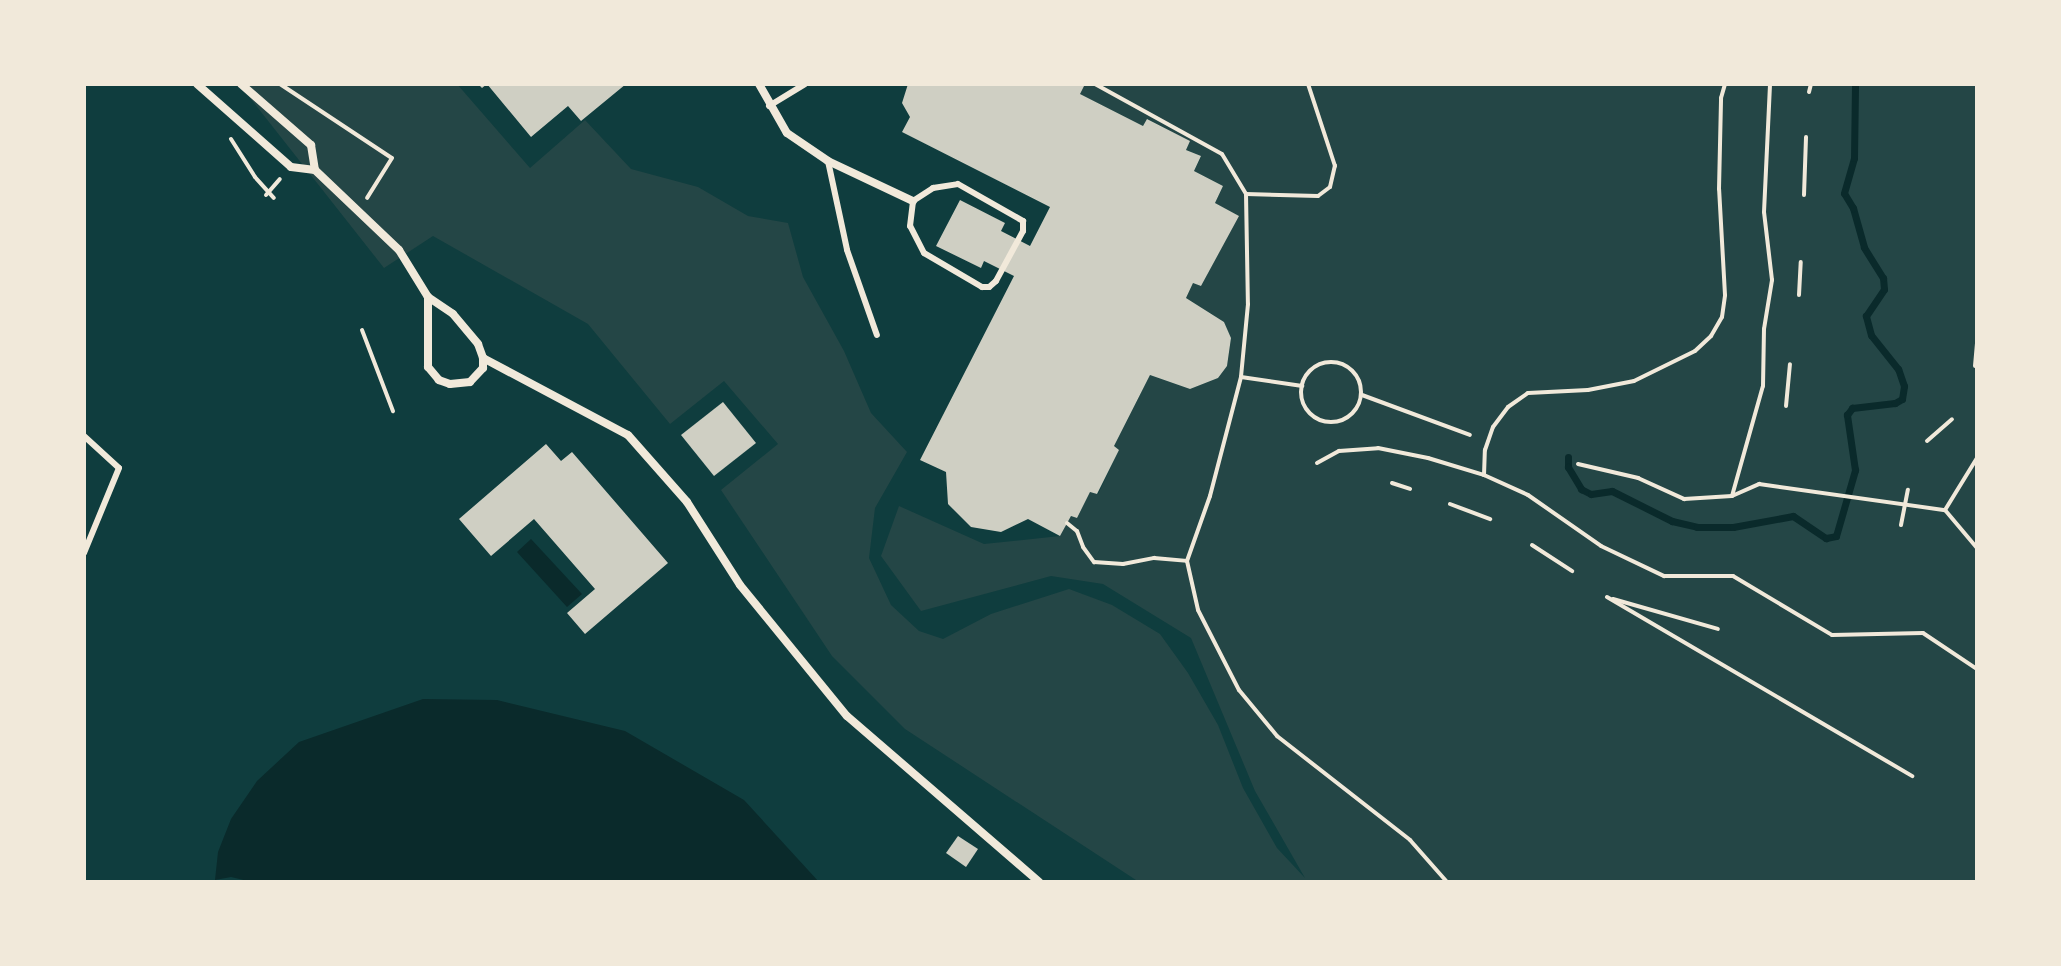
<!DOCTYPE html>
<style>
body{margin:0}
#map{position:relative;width:2061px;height:966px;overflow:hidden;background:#0f3d3e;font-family:Spectral,serif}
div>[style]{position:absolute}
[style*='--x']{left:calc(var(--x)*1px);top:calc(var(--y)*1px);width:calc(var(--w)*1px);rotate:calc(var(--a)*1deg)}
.green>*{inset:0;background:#244646}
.water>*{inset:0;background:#0a2a2b}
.stream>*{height:7px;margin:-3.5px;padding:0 3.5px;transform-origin:3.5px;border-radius:3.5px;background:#0a2a2b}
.building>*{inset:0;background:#cfcfc3}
.path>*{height:4px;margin:-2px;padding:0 2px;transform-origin:2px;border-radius:2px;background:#f1e9da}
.path>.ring{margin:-2px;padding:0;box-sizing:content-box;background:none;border:4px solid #f1e9da;border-radius:50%}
.service>*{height:6px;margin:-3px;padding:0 3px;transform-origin:3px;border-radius:3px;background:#f1e9da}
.minor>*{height:8px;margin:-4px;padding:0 4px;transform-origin:4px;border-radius:4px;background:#f1e9da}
span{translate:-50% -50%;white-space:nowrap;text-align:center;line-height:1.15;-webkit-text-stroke:8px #f1e9da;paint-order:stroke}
.frame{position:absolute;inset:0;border:86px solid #f1e9da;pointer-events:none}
</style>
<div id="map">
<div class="green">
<i style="clip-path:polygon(239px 84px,457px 84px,530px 168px,585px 120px,631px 169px,698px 187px,748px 216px,788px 223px,803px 277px,844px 351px,871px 413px,907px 452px,875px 508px,869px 558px,891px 605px,919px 631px,943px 639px,991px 614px,1069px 589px,1112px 605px,1160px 634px,1188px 673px,1218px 725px,1243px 788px,1277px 848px,1305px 878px,1255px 791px,1191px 638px,1103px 584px,1051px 576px,921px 611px,881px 556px,899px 506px,984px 544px,1060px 536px,1071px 516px,1077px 518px,1090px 492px,1098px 494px,1119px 450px,1114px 446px,1150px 375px,1190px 389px,1218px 378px,1227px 366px,1231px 338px,1224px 322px,1186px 298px,1193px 283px,1201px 286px,1238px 216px,1215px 203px,1223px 186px,1194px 171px,1201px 157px,1186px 150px,1189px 141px,1148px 119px,1143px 126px,1080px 94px,1083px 84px,1977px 84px,1977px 882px,1139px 882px,905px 729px,832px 656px,721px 490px,778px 444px,724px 381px,670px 424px,588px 324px,433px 236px,384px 268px)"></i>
</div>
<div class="water">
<i style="clip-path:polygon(531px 539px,582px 594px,567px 607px,517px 552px)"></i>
<i style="clip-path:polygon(423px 699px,497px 700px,625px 731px,744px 800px,819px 882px,252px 882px,231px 877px,215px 880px,218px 852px,231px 819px,257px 781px,299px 742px)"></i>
</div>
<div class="stream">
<i style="--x:1568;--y:457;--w:10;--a:90"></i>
<i style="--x:1568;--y:467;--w:26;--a:59"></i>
<i style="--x:1581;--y:489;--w:11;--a:27"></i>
<i style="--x:1591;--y:494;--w:21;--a:-8"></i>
<i style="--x:1612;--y:491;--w:67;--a:26.6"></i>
<i style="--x:1672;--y:521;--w:26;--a:13"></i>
<i style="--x:1697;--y:527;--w:36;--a:0"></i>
<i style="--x:1733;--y:527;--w:61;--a:-10.4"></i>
<i style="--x:1793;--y:516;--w:40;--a:34"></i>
<i style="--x:1826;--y:538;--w:10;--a:-11"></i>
<i style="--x:1836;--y:536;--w:69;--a:-73.9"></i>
<i style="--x:1855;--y:470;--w:56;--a:-98.3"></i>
<i style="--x:1847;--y:415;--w:9;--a:-54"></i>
<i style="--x:1852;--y:408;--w:43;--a:-6.6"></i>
<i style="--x:1895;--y:403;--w:8;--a:-30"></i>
<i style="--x:1902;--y:399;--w:13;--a:-81"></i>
<i style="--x:1904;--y:386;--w:18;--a:-109"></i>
<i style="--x:1898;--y:369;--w:43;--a:-128.5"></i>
<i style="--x:1871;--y:335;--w:20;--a:-105"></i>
<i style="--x:1866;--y:316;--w:32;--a:-56"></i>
<i style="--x:1884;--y:289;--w:11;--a:-95"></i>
<i style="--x:1883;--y:278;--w:36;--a:-122"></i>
<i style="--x:1864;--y:247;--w:41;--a:-105.8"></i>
<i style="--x:1853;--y:208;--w:17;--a:-121"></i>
<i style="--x:1844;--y:193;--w:36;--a:-74"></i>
<i style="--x:1854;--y:158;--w:74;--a:-89.2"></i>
</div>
<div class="building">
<i style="clip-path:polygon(478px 84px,626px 84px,581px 121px,568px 106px,531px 137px,487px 84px,482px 88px)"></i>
<i style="clip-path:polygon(908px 84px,1085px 84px,1080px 94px,1143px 126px,1147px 119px,1190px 141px,1186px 150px,1201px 156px,1194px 171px,1223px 186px,1215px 203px,1239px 216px,1201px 286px,1193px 283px,1186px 298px,1224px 322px,1231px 338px,1227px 366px,1218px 378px,1190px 389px,1150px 375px,1114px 446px,1119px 450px,1097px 494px,1090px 492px,1077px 518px,1071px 516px,1060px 536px,1028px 519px,1001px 532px,971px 527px,948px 504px,946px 472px,920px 460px,1014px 276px,984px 261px,981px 268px,936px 246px,960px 200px,1005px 223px,1001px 231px,1030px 246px,1050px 207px,902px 132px,910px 117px,902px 103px)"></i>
<i style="clip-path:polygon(723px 402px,756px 443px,714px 476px,681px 435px)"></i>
<i style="clip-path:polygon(546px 444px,561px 461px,572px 452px,668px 563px,585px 634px,567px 613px,595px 589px,534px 519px,491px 556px,459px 519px)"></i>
<i style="clip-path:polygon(958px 836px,978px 849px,966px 867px,946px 853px)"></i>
</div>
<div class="path">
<i style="--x:280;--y:84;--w:134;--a:33.5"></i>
<i style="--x:392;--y:158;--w:47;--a:122"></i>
<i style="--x:1095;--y:84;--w:145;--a:28.9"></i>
<i style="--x:1222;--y:154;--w:47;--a:59"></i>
<i style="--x:1246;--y:194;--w:110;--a:89"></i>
<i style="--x:1248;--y:304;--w:73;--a:95.5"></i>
<i style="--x:1241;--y:377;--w:123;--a:104.6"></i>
<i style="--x:1210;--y:496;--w:69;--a:109.5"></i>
<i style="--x:1187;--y:561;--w:50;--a:77.3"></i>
<i style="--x:1198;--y:610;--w:90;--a:62.9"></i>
<i style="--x:1239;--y:690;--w:60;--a:50.4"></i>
<i style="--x:1277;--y:736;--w:169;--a:38"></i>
<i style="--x:1410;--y:840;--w:56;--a:48.6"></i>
<i style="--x:1809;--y:92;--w:8;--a:-76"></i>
<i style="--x:231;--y:139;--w:45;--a:57.7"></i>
<i style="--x:255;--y:177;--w:28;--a:48"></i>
<i style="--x:1246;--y:194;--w:72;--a:1.6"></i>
<i style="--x:1318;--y:196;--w:15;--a:-37"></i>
<i style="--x:1330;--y:187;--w:22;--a:-77"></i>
<i style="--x:1335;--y:166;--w:86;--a:-108.2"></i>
<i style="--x:266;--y:195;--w:21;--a:-49"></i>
<i style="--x:1804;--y:195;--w:58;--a:-88"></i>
<i style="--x:1799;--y:295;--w:33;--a:-87"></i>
<i style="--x:362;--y:330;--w:87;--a:69.1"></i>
<i class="ring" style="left:1301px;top:362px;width:56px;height:56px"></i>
<i style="--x:1975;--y:366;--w:24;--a:-85"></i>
<i style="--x:1241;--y:377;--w:62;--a:8.4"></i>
<i style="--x:1362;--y:395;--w:115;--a:20.3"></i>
<i style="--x:1786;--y:406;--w:42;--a:-84.6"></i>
<i style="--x:1927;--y:441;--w:33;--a:-41"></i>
<i style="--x:1317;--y:463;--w:25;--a:-29"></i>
<i style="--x:1339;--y:451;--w:39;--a:-4"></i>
<i style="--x:1378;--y:448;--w:51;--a:11.3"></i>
<i style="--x:1428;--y:458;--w:59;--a:16.9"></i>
<i style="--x:1484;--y:475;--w:48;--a:24.4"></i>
<i style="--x:1528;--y:495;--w:89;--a:34.9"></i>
<i style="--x:1601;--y:546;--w:70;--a:25.5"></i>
<i style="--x:1664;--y:576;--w:69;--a:0"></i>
<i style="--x:1733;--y:576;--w:115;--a:30.8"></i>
<i style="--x:1832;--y:635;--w:91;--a:-1.3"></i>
<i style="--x:1923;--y:633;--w:65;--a:33.7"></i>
<i style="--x:1578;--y:464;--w:62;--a:13.1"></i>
<i style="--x:1638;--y:478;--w:51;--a:24.5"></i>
<i style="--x:1684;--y:499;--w:48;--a:-3.6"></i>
<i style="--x:1732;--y:496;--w:30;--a:-24"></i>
<i style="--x:1759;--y:484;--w:188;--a:8"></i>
<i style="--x:1945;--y:510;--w:50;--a:49.9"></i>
<i style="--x:1484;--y:475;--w:25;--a:-88"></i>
<i style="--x:1485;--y:450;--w:24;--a:-71"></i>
<i style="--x:1493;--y:427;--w:25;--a:-53"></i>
<i style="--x:1508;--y:407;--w:24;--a:-35"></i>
<i style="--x:1528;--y:393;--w:60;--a:-2.9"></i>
<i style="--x:1588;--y:390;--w:47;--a:-11.1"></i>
<i style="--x:1634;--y:381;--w:68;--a:-26.2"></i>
<i style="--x:1695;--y:351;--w:22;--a:-43"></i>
<i style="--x:1711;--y:336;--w:22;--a:-60"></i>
<i style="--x:1722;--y:317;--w:22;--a:-82"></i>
<i style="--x:1725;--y:295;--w:106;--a:-93.2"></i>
<i style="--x:1719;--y:189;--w:91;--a:-88.7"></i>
<i style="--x:1721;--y:98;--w:15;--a:-74"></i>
<i style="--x:1392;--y:483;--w:19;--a:18"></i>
<i style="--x:1732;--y:496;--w:114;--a:-74.3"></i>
<i style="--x:1763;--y:386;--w:57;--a:-89"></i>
<i style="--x:1764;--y:329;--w:50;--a:-80.7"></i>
<i style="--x:1772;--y:280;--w:68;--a:-96.7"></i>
<i style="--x:1764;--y:212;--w:128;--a:-87.3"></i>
<i style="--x:1450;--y:504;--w:43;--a:20.6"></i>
<i style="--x:1945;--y:510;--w:61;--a:-58.4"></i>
<i style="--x:1067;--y:523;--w:13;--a:39"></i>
<i style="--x:1077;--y:531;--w:17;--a:69"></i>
<i style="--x:1083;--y:547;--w:19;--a:54"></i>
<i style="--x:1094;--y:562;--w:29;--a:4"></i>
<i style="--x:1123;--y:564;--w:32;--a:-11"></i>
<i style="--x:1154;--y:558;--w:33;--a:5"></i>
<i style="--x:1901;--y:525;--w:36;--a:-79"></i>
<i style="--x:1532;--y:545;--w:48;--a:33"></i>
<i style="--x:1607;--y:597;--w:354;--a:30.4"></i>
<i style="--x:1613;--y:599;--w:109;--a:15.9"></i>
</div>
<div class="service">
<i style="--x:769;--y:106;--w:42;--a:-31.4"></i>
<i style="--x:828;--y:161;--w:91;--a:77.9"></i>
<i style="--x:847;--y:250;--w:90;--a:70.6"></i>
<i style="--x:958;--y:184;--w:75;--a:29.6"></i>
<i style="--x:1023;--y:221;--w:10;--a:90"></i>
<i style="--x:1023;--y:231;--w:57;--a:118.4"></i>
<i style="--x:996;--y:281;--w:9;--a:139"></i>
<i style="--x:989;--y:287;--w:7;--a:180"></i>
<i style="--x:982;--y:287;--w:67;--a:-149.6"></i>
<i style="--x:924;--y:253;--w:30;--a:-117"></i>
<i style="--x:910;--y:226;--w:25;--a:-83"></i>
<i style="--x:913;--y:201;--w:24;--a:-33"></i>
<i style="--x:933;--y:188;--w:25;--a:-9"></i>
<i style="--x:84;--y:436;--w:47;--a:42.4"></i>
<i style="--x:119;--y:468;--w:92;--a:112.4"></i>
</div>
<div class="minor">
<i style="--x:197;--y:84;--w:125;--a:41.4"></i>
<i style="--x:291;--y:167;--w:24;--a:7"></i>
<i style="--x:315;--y:170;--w:116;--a:43.6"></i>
<i style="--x:399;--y:250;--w:55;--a:58.3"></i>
<i style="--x:428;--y:297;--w:30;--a:34"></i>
<i style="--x:453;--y:314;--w:39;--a:50"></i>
<i style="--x:478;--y:344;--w:15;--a:70"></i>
<i style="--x:483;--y:358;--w:10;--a:90"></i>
<i style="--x:483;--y:368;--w:19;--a:133"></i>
<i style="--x:470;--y:382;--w:20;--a:174"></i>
<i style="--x:450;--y:384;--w:12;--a:-160"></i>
<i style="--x:439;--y:380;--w:17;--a:-130"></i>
<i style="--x:428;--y:367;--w:70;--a:-90"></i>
<i style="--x:241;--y:84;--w:93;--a:41.1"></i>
<i style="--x:311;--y:145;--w:25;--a:81"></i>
<i style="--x:759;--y:84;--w:56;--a:60.3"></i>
<i style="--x:787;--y:133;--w:50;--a:34.3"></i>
<i style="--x:828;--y:161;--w:94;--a:25.2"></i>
<i style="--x:483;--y:358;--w:164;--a:28"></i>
<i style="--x:628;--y:435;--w:89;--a:48.6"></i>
<i style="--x:687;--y:502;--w:98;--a:57.4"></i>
<i style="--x:740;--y:585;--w:169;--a:50.8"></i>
<i style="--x:847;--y:716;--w:254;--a:40.8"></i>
</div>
<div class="frame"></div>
</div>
